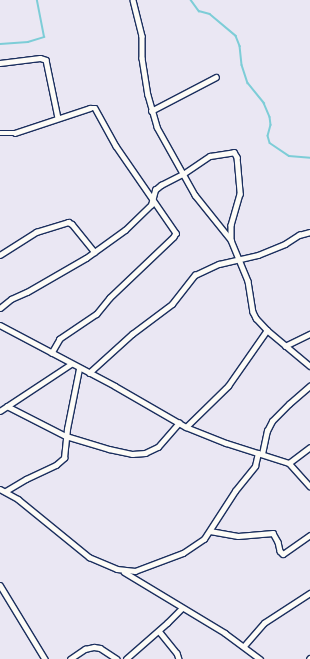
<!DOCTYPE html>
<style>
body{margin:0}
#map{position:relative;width:310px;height:659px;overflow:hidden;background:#eae7f3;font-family:Caveat,sans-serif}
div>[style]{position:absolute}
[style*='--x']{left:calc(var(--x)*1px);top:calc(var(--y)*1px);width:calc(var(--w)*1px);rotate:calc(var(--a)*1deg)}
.stream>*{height:1.5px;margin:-0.75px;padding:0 0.75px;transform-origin:0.75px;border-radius:0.75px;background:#7dcdd7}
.roads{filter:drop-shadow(1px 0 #1b2f5e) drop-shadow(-1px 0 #1b2f5e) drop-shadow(0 1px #1b2f5e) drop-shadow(0 -1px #1b2f5e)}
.minor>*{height:4.5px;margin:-2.25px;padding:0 2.25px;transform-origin:2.25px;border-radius:2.25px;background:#fdfcf7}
span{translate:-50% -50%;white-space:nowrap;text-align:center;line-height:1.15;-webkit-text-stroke:3px #fdfcf7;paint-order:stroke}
</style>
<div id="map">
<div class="stream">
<i style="--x:191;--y:0;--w:14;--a:54"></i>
<i style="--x:199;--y:11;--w:11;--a:15"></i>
<i style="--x:210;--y:14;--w:34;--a:40"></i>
<i style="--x:236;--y:36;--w:11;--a:68"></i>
<i style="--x:240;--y:46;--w:19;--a:84"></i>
<i style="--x:242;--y:65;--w:19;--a:72"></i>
<i style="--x:248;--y:83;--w:26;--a:51"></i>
<i style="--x:264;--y:103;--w:15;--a:67"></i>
<i style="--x:270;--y:117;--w:8;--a:83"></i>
<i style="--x:271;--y:125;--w:11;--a:105"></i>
<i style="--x:268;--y:136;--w:7;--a:74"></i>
<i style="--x:270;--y:143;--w:23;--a:34"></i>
<i style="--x:289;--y:156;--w:21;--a:5"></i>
<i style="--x:0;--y:44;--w:28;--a:-4"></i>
<i style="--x:28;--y:42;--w:17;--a:-17"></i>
<i style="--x:44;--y:37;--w:38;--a:-101"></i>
</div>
<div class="roads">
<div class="minor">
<i style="--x:133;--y:0;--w:37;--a:76"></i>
<i style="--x:142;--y:36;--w:22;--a:90"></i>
<i style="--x:142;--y:58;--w:37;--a:81"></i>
<i style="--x:148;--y:95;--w:33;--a:74"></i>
<i style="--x:157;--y:127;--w:78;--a:60.8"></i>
<i style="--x:195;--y:195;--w:58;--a:51.3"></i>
<i style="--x:231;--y:240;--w:44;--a:67.5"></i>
<i style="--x:248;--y:281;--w:31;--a:81"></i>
<i style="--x:253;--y:312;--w:7;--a:63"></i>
<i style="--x:256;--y:318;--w:16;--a:47"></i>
<i style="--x:267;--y:330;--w:56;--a:39.9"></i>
<i style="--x:0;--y:63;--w:40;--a:-7.1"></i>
<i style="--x:40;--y:58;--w:6;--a:18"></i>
<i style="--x:46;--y:60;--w:59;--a:78.3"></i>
<i style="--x:151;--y:111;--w:73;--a:-27.6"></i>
<i style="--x:0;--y:133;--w:15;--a:0"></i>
<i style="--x:15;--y:133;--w:79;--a:-18.4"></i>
<i style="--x:90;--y:108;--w:5;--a:0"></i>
<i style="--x:95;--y:108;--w:43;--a:61.1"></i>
<i style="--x:116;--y:146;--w:106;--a:55.4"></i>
<i style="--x:176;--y:233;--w:4;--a:117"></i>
<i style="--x:174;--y:237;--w:88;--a:136.4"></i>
<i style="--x:110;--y:298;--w:21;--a:129"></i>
<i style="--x:97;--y:314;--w:45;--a:146"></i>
<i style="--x:60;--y:339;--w:16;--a:120"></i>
<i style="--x:0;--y:255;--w:43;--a:-32.6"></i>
<i style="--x:36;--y:232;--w:34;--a:-17"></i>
<i style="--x:68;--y:222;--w:4;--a:27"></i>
<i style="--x:72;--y:224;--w:36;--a:51"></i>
<i style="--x:0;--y:308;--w:14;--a:-39"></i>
<i style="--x:11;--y:299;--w:17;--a:-24"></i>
<i style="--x:27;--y:292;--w:68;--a:-30"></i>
<i style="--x:86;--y:258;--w:48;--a:-35.7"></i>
<i style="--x:125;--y:230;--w:36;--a:-44"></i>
<i style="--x:151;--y:205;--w:16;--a:-75"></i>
<i style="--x:155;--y:190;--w:8;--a:-40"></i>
<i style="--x:161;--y:185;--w:25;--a:-27"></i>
<i style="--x:183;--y:174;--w:32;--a:-34"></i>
<i style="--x:210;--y:156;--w:24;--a:-9"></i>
<i style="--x:234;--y:152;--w:6;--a:59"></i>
<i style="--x:237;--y:157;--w:37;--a:85"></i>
<i style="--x:240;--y:194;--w:32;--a:106"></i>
<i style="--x:231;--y:225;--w:13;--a:90"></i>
<i style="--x:0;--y:325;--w:130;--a:27.9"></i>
<i style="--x:115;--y:386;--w:82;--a:30"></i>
<i style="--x:186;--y:427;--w:43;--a:21.8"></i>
<i style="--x:226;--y:443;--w:66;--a:17.6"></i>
<i style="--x:289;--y:463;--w:31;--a:48"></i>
<i style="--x:285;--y:346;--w:28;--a:-26"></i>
<i style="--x:89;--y:373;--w:58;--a:-42.2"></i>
<i style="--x:132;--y:334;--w:50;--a:-36.9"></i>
<i style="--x:172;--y:304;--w:37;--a:-52"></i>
<i style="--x:195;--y:275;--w:26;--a:-25"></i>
<i style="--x:219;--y:264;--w:40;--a:-13"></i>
<i style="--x:258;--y:255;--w:29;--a:-22"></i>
<i style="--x:285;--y:244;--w:17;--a:-33"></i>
<i style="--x:299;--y:235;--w:11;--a:-15"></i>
<i style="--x:7;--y:406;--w:66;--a:27"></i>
<i style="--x:66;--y:436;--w:45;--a:16.8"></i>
<i style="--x:109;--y:449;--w:24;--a:12"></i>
<i style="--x:132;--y:454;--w:13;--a:-4"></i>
<i style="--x:145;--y:453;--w:14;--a:-25"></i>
<i style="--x:158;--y:447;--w:32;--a:-49"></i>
<i style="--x:0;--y:411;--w:85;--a:-33.5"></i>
<i style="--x:186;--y:427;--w:59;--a:-44.3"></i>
<i style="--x:228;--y:386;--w:68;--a:-55.1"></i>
<i style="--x:262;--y:454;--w:24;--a:-78"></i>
<i style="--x:267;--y:431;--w:11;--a:-63"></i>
<i style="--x:272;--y:421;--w:24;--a:-45"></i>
<i style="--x:289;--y:404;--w:28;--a:-41"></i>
<i style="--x:289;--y:463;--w:26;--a:-37"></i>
<i style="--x:0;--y:489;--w:21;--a:29"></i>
<i style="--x:18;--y:499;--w:92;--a:39.2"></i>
<i style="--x:89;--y:557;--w:30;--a:23"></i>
<i style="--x:117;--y:569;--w:18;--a:6"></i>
<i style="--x:135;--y:571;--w:51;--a:-20.6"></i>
<i style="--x:183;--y:553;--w:25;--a:-34"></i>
<i style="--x:204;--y:539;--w:57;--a:-57.1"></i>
<i style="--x:235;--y:491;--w:32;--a:-51"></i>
<i style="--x:255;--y:466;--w:13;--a:-77"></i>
<i style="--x:6;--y:491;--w:23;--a:-31"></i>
<i style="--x:26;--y:479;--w:33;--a:-25"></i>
<i style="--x:56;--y:465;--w:11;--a:-41"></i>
<i style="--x:64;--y:458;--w:29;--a:-84"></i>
<i style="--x:67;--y:429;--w:61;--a:-78.7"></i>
<i style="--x:210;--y:531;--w:28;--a:10"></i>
<i style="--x:238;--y:536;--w:35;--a:-5"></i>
<i style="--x:273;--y:533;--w:10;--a:61"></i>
<i style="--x:278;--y:542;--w:9;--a:77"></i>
<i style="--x:280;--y:551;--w:4;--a:45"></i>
<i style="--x:283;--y:554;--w:33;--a:-35"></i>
<i style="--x:124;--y:572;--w:118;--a:31.1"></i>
<i style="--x:225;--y:633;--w:44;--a:36.6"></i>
<i style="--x:0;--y:585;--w:87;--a:58.7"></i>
<i style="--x:159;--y:631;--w:28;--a:51"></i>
<i style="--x:177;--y:653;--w:6;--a:72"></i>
<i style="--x:244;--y:646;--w:30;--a:-49"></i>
<i style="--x:264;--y:623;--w:55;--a:-33.1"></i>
<i style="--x:70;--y:659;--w:18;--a:-34"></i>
<i style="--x:85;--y:649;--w:9;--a:-13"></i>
<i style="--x:94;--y:647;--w:6;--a:9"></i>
<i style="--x:100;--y:648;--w:20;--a:33"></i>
<i style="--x:126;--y:659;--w:55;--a:-41.3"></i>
<i style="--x:167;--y:623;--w:21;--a:-45"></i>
<i style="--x:309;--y:659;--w:1;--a:-45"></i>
</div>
</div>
</div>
